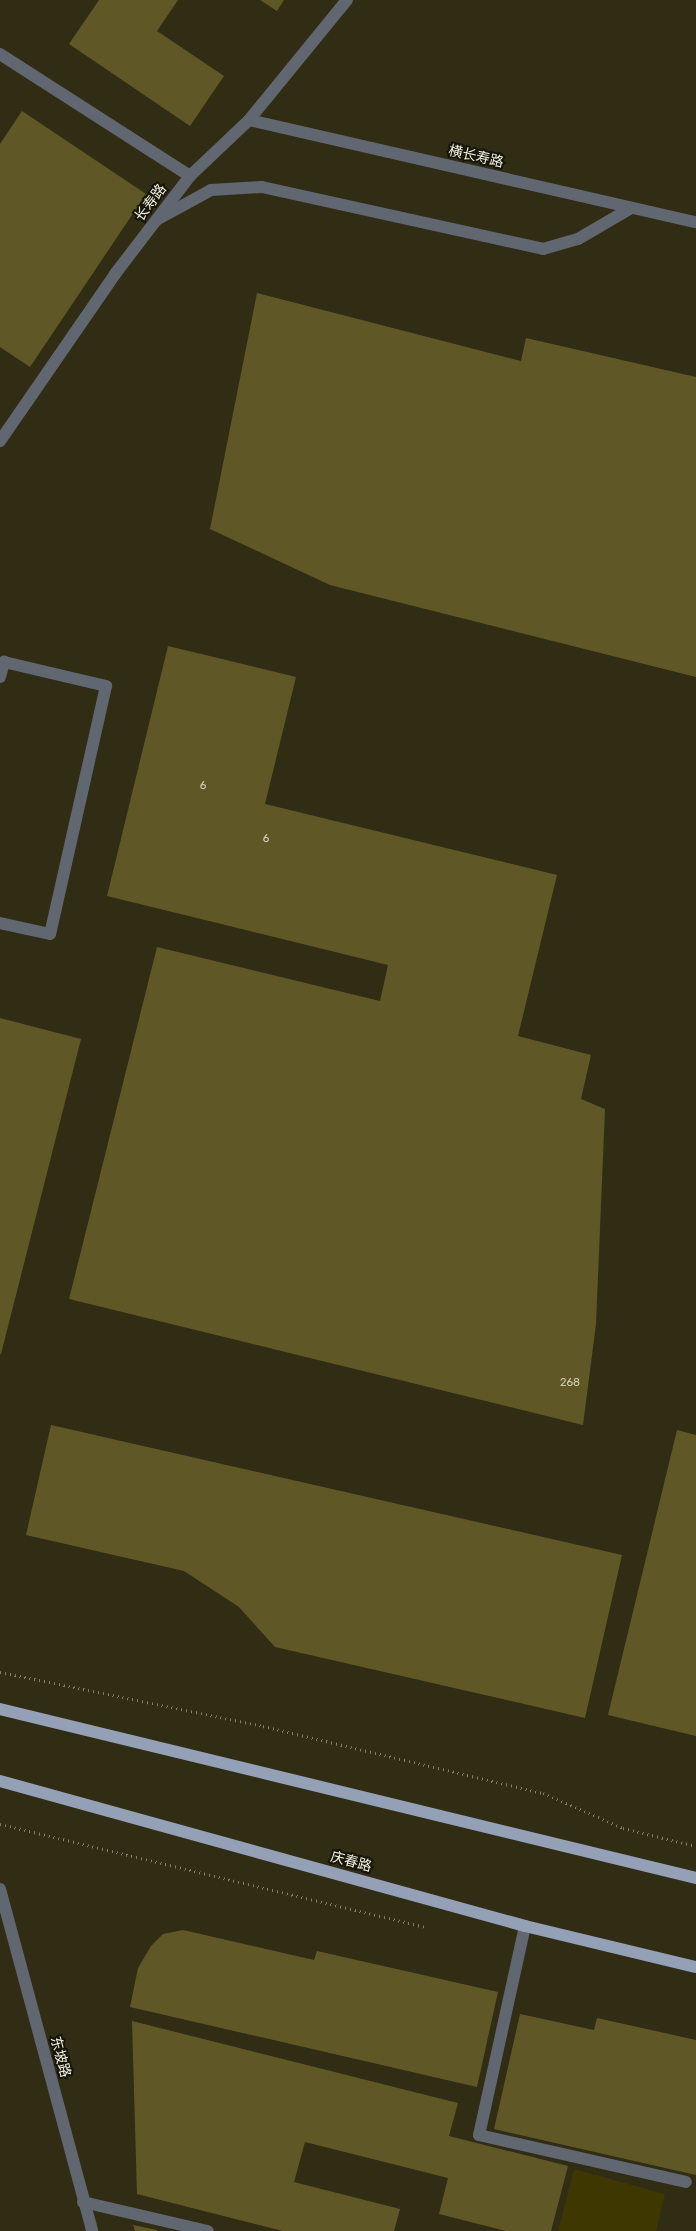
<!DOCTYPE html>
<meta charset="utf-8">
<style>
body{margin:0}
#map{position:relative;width:696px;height:2231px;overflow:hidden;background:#312d14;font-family:Rubik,"Noto Sans SC",sans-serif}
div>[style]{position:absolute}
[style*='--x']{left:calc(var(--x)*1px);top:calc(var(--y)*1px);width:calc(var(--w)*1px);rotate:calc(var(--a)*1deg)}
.green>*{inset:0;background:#3e3701}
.building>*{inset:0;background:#5f5826}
.path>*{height:3px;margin-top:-1.5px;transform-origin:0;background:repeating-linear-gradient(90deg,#817e69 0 1px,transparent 0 5px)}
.lane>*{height:12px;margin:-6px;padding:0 6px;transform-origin:6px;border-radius:6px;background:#616771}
.street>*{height:12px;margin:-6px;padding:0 6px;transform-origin:6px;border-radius:6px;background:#616771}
.primary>*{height:12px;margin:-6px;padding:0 6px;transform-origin:6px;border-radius:6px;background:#94a0b6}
span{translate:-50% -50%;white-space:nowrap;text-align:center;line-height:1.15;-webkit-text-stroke:4px #17150a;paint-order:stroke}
.number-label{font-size:11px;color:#cecbb3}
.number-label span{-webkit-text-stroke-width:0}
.street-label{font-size:14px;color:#f3f1e2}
</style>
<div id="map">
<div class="green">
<i style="clip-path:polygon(574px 2169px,665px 2194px,656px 2231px,558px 2231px)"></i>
</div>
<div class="building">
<i style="clip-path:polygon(99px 0,178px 0,157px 31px,224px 76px,190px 126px,69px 44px)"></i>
<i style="clip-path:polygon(260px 0,284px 0,277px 11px)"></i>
<i style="clip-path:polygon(22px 111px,146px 194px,30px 367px,0 347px,0 144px)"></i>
<i style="clip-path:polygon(257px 293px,521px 361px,526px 338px,696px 377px,696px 677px,330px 585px,210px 529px)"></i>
<i style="clip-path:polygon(168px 646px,296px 677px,265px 804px,557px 875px,518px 1036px,591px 1055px,581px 1099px,605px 1109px,596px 1324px,583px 1425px,69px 1299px,157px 947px,380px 1001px,388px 965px,107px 896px)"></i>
<i style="clip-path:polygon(0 1018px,81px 1039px,1px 1354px,0 1354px)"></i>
<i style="clip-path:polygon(51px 1425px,622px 1555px,585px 1718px,275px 1647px,239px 1607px,184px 1571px,26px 1535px)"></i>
<i style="clip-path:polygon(677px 1430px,696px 1435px,696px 1736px,608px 1715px)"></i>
<i style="clip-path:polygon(183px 1930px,314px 1960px,317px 1951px,498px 1992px,477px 2087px,130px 2007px,138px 1968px,151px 1946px,163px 1934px)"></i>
<i style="clip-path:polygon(520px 2014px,594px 2030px,597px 2018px,696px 2040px,696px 2175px,494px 2129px)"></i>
<i style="clip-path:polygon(132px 2021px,458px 2103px,449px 2136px,568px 2166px,551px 2231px,506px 2231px,439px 2214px,448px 2178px,305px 2142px,294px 2182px,400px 2209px,394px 2231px,283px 2231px,137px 2194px)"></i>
<i style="clip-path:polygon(133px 2225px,157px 2230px,157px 2231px,135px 2231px)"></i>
</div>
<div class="path">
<i style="--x:0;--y:1672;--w:268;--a:11.6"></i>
<i style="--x:263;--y:1726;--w:288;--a:13.5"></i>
<i style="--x:543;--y:1793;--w:87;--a:23.6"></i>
<i style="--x:623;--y:1828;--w:75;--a:13.9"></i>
<i style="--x:0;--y:1824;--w:439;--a:13.6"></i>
</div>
<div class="lane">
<i style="--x:0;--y:54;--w:226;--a:32.7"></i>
<i style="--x:158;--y:219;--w:60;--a:-28.7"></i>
<i style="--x:211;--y:190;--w:51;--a:-3.4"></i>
<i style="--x:262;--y:187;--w:288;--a:12.4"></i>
<i style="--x:543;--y:249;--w:36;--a:-16"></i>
<i style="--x:578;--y:239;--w:61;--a:-30.3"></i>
<i style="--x:0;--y:677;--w:16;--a:-75"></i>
<i style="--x:4;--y:662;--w:105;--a:13.2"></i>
<i style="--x:106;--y:686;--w:254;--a:102.7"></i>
<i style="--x:50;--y:934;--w:51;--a:-167.6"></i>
<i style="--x:525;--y:1926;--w:214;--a:102.4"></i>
<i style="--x:479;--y:2135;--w:212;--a:12.8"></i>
<i style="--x:83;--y:2202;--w:128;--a:13.1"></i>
</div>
<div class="street">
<i style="--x:249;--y:120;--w:458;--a:12.9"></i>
<i style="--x:0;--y:441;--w:203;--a:-55.4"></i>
<i style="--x:115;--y:274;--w:123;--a:-52.6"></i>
<i style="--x:190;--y:176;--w:81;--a:-43.5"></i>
<i style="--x:249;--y:120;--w:155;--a:-50.8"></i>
<i style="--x:0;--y:1889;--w:354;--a:74.9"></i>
</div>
<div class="primary">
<i style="--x:0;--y:1709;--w:716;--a:13.65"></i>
<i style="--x:0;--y:1781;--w:545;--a:15.44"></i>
<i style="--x:525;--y:1926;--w:176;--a:13.5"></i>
</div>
<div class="number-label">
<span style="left:203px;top:786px">6</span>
<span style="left:266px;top:839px">6</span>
<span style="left:570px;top:1383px">268</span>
</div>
<div class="street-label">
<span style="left:476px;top:157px;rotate:13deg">横长寿路</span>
<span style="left:151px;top:203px;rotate:-53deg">长寿路</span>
<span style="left:351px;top:1862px;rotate:15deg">庆春路</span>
<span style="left:60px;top:2057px;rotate:75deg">东坡路</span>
</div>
</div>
